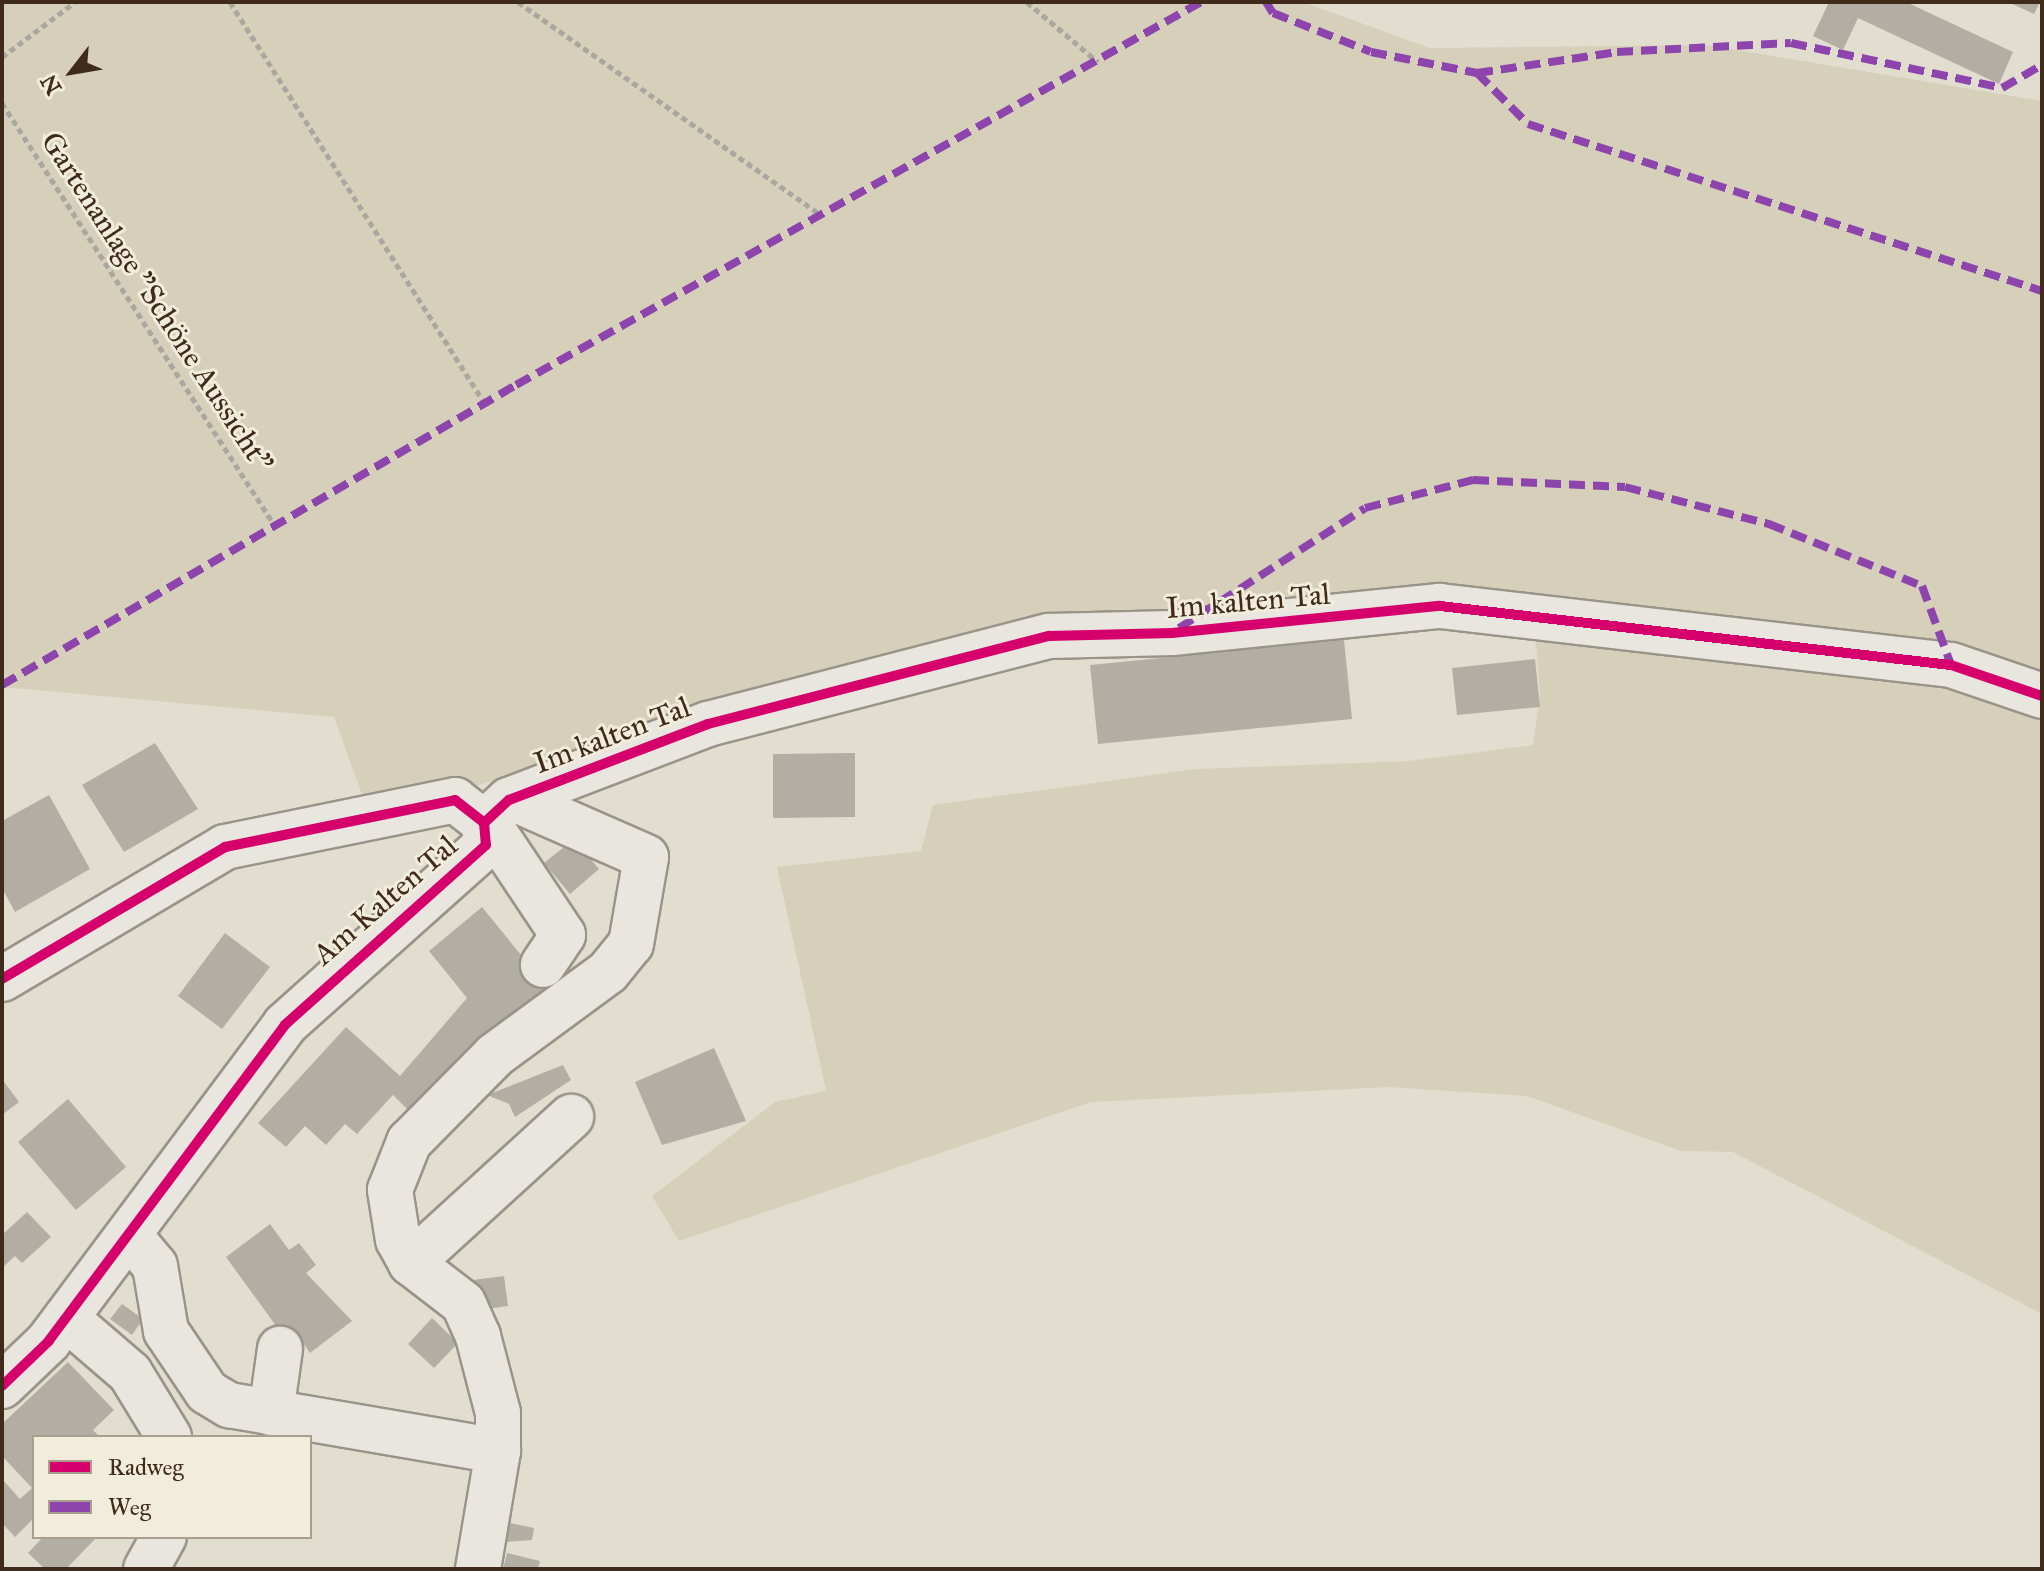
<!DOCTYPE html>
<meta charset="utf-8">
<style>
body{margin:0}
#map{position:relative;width:2044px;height:1571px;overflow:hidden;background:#e2decf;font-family:"IM FELL Great Primer",serif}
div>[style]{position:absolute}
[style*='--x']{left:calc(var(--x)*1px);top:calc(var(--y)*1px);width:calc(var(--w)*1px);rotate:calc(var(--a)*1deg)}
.green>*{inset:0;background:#d6cfba}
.building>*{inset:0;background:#b3aea3}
.path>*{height:5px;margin-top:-2.5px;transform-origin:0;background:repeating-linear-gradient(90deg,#aba69f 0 6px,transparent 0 10px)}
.roads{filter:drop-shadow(2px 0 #999489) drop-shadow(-2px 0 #999489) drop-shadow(0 2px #999489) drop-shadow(0 -2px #999489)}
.minor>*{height:44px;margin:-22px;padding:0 22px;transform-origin:22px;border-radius:22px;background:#e9e6df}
.quiet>*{height:8px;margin-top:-4px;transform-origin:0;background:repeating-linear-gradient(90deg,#8e44ad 0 16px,transparent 0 24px)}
.cycleway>*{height:10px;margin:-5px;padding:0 5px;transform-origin:5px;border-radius:5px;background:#d6006c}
span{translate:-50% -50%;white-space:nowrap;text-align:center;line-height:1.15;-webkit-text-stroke:6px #f1ecdb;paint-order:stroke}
.street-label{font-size:30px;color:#402a19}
.frame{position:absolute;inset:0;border:4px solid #402a19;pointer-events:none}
.legend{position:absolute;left:32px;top:1435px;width:280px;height:104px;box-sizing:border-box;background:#f1ecdb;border:2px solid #aa9e8d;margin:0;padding:10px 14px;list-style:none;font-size:24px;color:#402a19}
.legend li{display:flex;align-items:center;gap:16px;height:40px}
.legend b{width:40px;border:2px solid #aa9e8d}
.north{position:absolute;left:32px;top:32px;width:80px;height:80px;-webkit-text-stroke:6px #f1ecdb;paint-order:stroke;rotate:239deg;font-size:22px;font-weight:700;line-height:32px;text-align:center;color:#402a19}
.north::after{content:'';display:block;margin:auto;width:28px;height:36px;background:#402a19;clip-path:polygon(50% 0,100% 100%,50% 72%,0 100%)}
</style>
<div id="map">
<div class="green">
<i style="clip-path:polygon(2px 2px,1303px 2px,1430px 48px,1707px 45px,2042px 101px,2042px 1314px,1733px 1152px,1681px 1151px,1527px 1096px,1389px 1087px,1091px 1102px,679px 1241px,652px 1196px,775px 1102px,826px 1091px,777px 867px,921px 851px,933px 805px,1196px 769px,1409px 761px,1533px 745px,1540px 694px,1534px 616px,1095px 639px,368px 811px,334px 717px,2px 687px)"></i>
</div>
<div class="building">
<i style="clip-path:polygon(1829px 2px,1906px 2px,2013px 52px,1999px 84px,1858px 18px,1843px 50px,1813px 36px)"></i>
<i style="clip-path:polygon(2008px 2px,2040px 2px,2034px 14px)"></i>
<i style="clip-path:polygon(1344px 640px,1352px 719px,1098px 744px,1090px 665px)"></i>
<i style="clip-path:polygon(1535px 659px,1540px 707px,1457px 715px,1452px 668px)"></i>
<i style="clip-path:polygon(155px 743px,198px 809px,124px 852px,82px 785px)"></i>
<i style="clip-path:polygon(855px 753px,855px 817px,773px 818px,773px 754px)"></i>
<i style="clip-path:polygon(49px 795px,90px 869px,15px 912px,2px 888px,2px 821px)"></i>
<i style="clip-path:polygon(574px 839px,599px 869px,570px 894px,544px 863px)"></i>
<i style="clip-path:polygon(482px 907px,548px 988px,412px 1114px,393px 1095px,357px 1134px,345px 1124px,326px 1145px,305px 1126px,286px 1147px,258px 1123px,346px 1027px,400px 1076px,467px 998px,429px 951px)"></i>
<i style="clip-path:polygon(225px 933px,270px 967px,222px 1029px,178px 996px)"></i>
<i style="clip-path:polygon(714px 1048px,746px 1121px,662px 1145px,635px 1082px)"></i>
<i style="clip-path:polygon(563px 1065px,571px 1080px,515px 1117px,509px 1104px,487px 1095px)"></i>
<i style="clip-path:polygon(2px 1079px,19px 1102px,2px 1115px)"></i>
<i style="clip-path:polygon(68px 1099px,126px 1167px,76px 1210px,18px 1142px)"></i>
<i style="clip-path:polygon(27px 1212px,51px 1237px,22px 1263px,15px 1256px,2px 1268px,2px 1235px)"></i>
<i style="clip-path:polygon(270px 1224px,289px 1250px,299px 1243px,316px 1265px,306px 1273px,352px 1321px,310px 1353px,294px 1330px,284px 1337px,226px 1257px)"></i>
<i style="clip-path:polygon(504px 1276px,508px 1306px,478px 1310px,473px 1280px)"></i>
<i style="clip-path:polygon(122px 1304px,143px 1319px,132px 1335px,110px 1319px)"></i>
<i style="clip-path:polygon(432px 1318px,458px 1343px,434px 1368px,408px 1344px)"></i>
<i style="clip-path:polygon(68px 1362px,114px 1410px,93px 1430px,100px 1437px,34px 1437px,34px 1518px,15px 1537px,2px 1523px,2px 1479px,20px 1499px,32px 1488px,2px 1456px,2px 1424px)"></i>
<i style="clip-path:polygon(510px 1523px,534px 1528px,532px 1540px,506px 1542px)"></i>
<i style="clip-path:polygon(43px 1537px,97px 1537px,66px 1569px,45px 1569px,28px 1553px)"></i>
<i style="clip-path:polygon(507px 1553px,540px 1561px,538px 1569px,503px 1569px)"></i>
</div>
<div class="path">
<i style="--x:230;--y:2;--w:476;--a:57.6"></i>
<i style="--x:518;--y:2;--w:370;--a:35.1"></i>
<i style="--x:1027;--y:2;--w:93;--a:40.2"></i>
<i style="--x:2;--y:57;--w:91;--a:-37"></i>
<i style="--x:2;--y:103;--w:503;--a:57.16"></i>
</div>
<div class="roads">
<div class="minor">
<i style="--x:487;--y:821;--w:137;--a:56.3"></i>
<i style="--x:563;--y:935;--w:36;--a:124"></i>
<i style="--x:484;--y:823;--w:34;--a:-43"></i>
<i style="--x:509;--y:800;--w:213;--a:-20.9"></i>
<i style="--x:708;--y:724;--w:352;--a:-14.5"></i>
<i style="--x:1049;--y:636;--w:123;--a:-1.4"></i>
<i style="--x:1172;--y:633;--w:269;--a:-5.8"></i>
<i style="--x:1440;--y:606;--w:514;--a:6.59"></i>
<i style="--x:1951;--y:665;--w:96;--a:18.8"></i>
<i style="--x:2;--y:979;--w:259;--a:-30.6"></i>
<i style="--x:225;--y:847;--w:235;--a:-11.5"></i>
<i style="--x:455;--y:800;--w:37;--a:38"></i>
<i style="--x:484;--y:823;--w:22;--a:85"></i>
<i style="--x:486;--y:845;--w:270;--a:138.2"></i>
<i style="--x:285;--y:1025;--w:394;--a:126.8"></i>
<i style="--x:49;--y:1341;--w:65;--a:136.2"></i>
<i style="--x:129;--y:1235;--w:40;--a:50"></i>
<i style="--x:155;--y:1266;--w:66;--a:80.4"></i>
<i style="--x:166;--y:1331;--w:73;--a:56.1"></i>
<i style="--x:207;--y:1392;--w:26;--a:31"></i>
<i style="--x:229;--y:1405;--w:273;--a:9.7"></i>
<i style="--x:498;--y:1451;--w:38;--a:-90"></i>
<i style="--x:498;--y:1413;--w:80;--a:-104.6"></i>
<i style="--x:478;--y:1336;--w:36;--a:-114"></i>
<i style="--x:463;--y:1303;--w:66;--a:-142.4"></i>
<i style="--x:411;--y:1263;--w:26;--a:-119"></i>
<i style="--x:398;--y:1240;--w:51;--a:-99.1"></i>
<i style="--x:390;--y:1190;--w:52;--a:-68.4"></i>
<i style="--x:409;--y:1142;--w:122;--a:-45.3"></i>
<i style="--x:495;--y:1055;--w:140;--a:-36.3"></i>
<i style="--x:608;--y:972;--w:36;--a:-51"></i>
<i style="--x:631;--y:944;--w:88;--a:-80.2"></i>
<i style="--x:646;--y:857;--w:144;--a:-156.3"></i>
<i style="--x:411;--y:1263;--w:217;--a:-42.4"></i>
<i style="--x:66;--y:1318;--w:84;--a:40.7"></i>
<i style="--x:130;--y:1373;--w:75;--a:58.6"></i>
<i style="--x:271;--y:1413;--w:65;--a:-82"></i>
<i style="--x:146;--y:1569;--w:37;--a:-61"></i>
<i style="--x:478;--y:1569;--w:120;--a:-80.4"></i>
</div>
</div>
<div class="quiet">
<i style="--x:1266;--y:2;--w:13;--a:58"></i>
<i style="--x:1273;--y:13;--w:105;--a:21.7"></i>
<i style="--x:1371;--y:52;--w:108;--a:11.2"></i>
<i style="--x:1477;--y:73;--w:142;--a:-8.5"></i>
<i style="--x:1617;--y:52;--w:174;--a:-3"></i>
<i style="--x:1791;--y:43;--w:216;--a:12"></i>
<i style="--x:2002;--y:88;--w:46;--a:-29.9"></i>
<i style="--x:1477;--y:73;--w:72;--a:45"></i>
<i style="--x:1528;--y:124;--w:540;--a:18"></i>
<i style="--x:1179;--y:628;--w:221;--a:-32.8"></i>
<i style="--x:1365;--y:508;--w:112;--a:-14.5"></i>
<i style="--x:1473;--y:480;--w:152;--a:2.6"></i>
<i style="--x:1625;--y:487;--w:149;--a:14.4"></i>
<i style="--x:1769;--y:524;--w:165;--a:22.1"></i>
<i style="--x:1922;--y:586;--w:84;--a:69.8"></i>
<i style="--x:2;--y:685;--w:595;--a:-30.27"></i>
<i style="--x:516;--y:385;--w:785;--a:-29.21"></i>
</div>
<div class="cycleway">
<i style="--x:484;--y:823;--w:34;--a:-43"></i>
<i style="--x:509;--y:800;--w:213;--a:-20.9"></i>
<i style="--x:708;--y:724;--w:352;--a:-14.5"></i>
<i style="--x:1049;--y:636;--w:123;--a:-1.4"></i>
<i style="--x:1172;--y:633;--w:269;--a:-5.8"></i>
<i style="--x:1440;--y:606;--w:514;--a:6.59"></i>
<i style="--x:1951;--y:665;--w:96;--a:18.8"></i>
<i style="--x:2;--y:979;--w:259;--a:-30.6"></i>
<i style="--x:225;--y:847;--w:235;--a:-11.5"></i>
<i style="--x:455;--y:800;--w:37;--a:38"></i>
<i style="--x:484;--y:823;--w:22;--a:85"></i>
<i style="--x:486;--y:845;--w:270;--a:138.2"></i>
<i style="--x:285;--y:1025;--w:394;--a:126.8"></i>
<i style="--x:49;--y:1341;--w:65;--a:136.2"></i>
</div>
<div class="street-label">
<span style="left:157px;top:302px;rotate:57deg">Gartenanlage "Schöne Aussicht"</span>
<span style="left:1248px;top:601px;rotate:-5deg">Im kalten Tal</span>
<span style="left:612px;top:735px;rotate:-21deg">Im kalten Tal</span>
<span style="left:385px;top:900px;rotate:-41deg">Am Kalten Tal</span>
</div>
<div class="frame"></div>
<ul class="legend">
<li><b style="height:10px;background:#d6006c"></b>Radweg</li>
<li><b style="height:10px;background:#8e44ad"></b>Weg</li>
</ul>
<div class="north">N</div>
</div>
